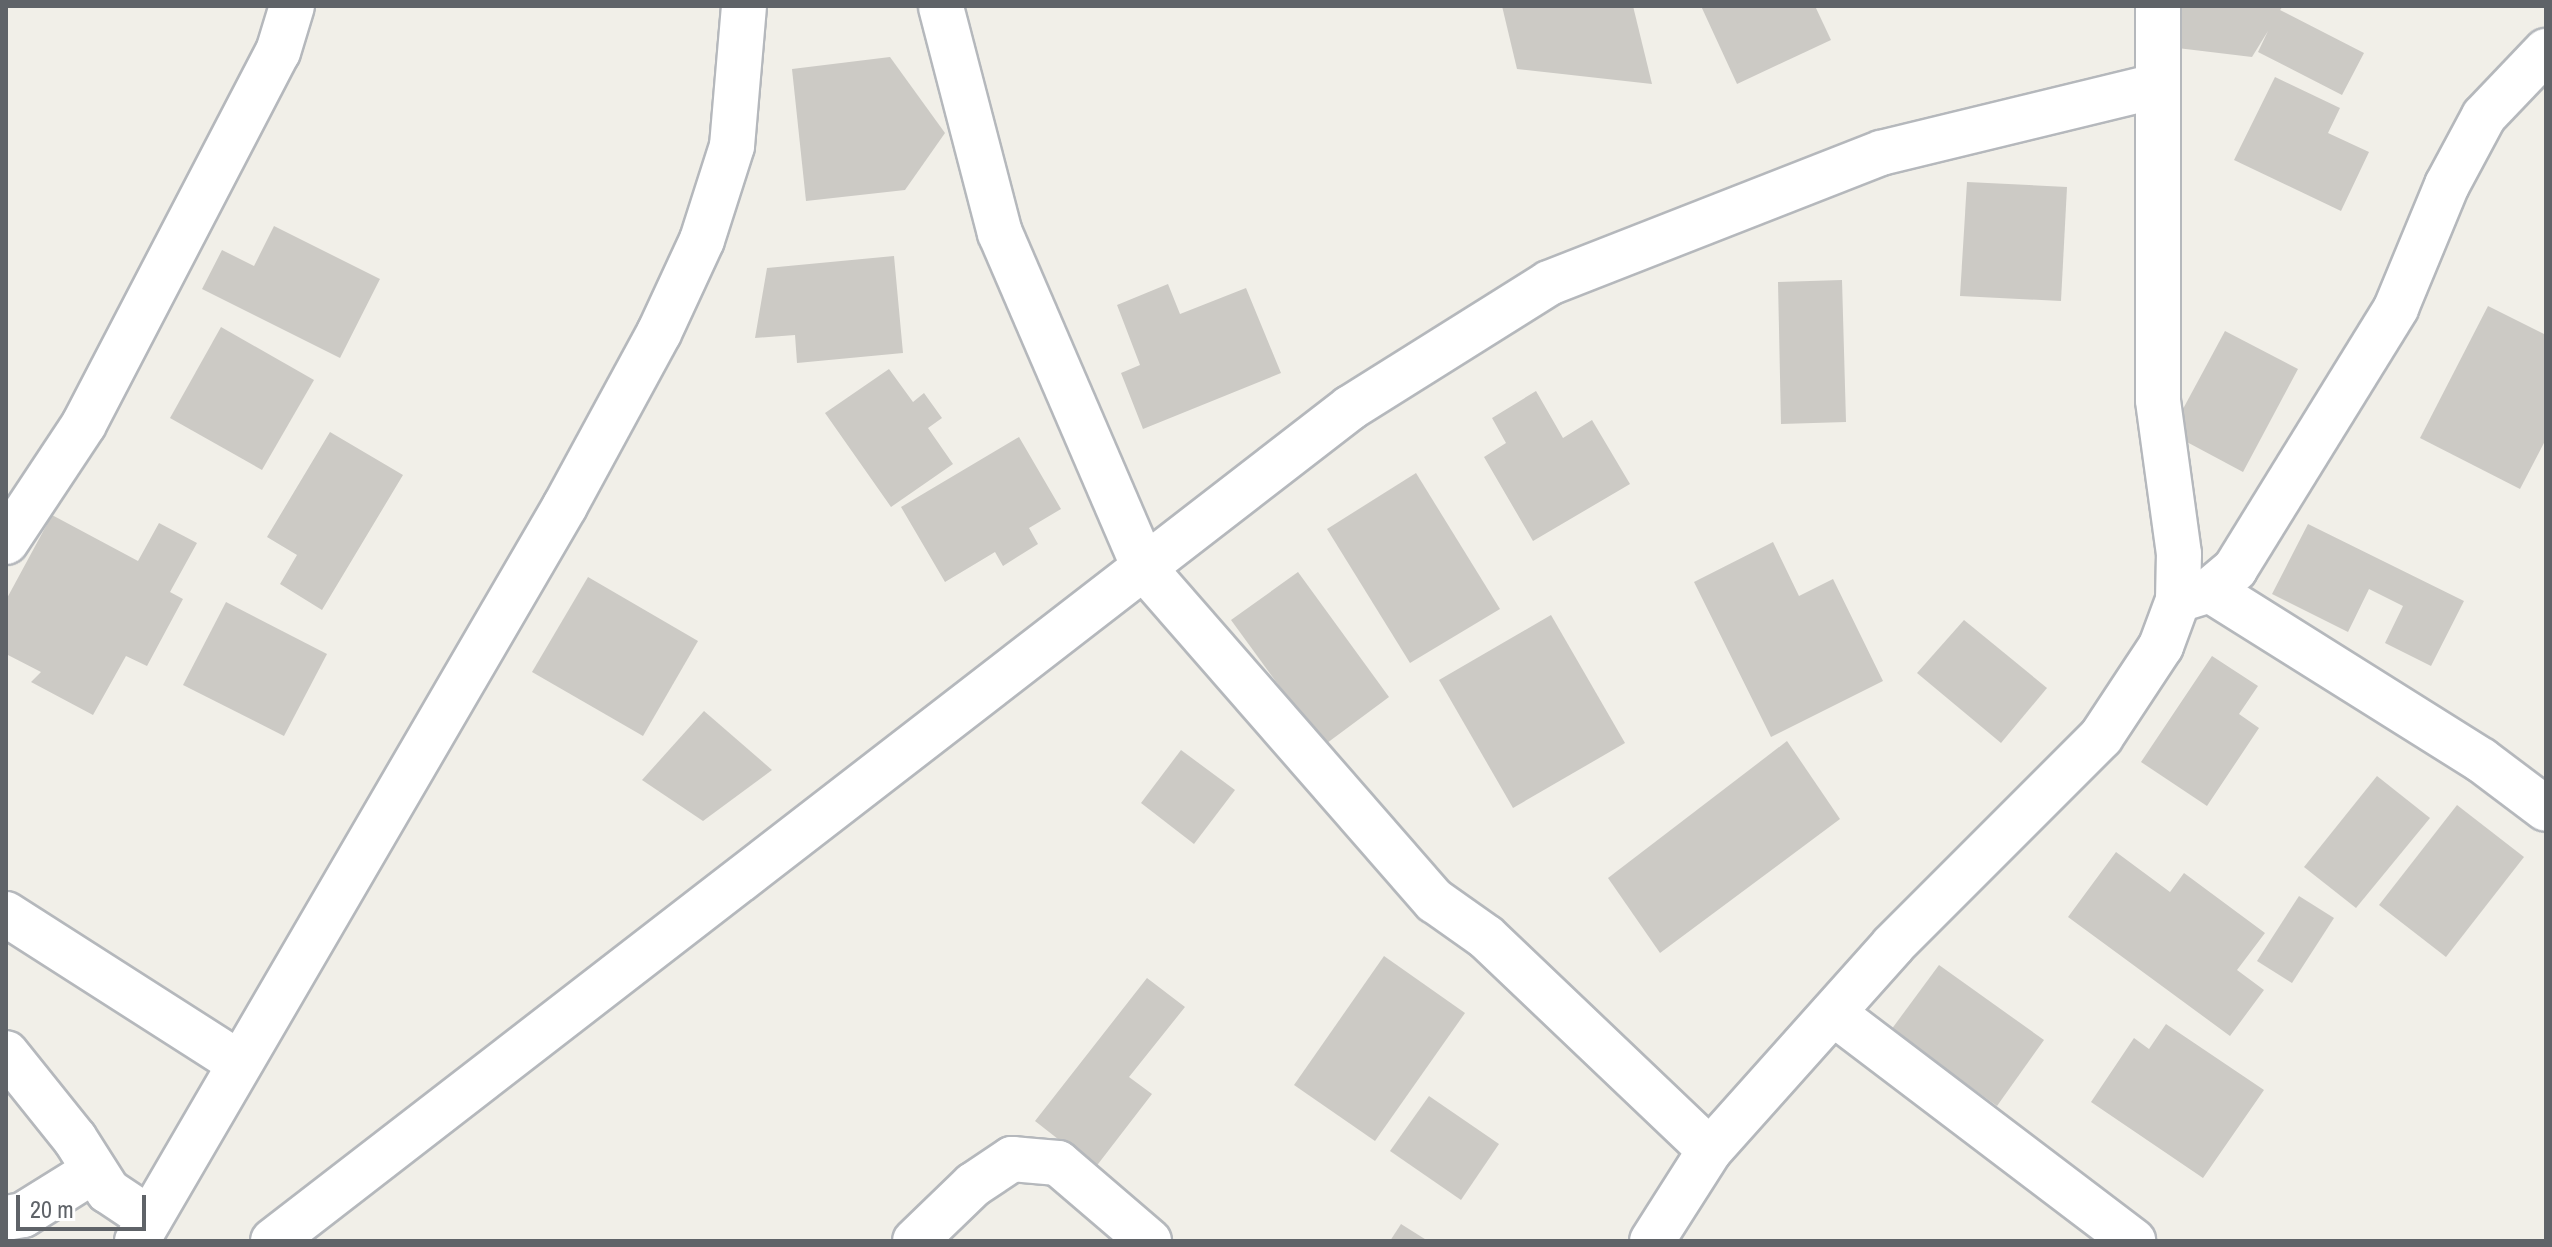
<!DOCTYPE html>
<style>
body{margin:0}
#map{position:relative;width:2552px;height:1247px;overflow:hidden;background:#f1efe8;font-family:"Archivo Narrow",sans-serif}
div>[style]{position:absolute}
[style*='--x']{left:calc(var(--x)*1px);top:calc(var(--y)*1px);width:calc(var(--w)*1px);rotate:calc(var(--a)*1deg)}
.building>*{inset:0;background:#cccac5}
.roads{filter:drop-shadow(2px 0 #b5b8bc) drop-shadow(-2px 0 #b5b8bc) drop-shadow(0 2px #b5b8bc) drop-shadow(0 -2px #b5b8bc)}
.minor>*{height:44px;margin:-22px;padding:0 22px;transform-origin:22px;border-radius:22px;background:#fff}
span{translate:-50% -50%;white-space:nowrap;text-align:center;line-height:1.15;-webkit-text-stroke:6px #fff;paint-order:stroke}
.frame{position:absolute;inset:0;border:8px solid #5f6368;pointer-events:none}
.scale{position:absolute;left:16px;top:1195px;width:130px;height:36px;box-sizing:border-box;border:4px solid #5f6368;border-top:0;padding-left:10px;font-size:24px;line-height:28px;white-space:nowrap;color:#5f6368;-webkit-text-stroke:6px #fff;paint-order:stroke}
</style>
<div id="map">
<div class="building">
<i style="clip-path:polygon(1502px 6px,1633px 6px,1652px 84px,1517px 69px)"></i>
<i style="clip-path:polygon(1701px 6px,1815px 6px,1831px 40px,1737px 84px)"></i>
<i style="clip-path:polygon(2174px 6px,2283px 6px,2280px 10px,2364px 53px,2342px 95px,2258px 52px,2268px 31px,2252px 57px,2169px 47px)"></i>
<i style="clip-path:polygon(890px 57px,945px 133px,905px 190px,806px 201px,792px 69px)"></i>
<i style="clip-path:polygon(2275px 77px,2340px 108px,2328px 133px,2369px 152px,2341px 211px,2234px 160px)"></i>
<i style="clip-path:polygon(1967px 182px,2067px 187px,2061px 301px,1960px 296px)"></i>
<i style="clip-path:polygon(274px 226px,380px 279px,340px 358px,202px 289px,222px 250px,254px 266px)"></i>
<i style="clip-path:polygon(894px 256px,903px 353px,797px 363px,795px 335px,755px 338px,767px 268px)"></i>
<i style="clip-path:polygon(1842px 280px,1846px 422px,1781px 424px,1778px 282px)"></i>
<i style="clip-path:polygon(1168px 284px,1180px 314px,1246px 288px,1281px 373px,1143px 429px,1121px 373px,1140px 365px,1117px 305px)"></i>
<i style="clip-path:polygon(2488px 306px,2546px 335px,2546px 439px,2520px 489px,2420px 438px)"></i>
<i style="clip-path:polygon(221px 327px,314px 380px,262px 470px,170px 418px)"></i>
<i style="clip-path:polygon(2225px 331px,2298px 369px,2243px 472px,2170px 433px)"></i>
<i style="clip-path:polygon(889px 369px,913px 402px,924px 393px,942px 418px,928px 428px,953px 464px,891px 507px,825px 413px)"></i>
<i style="clip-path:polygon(1536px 391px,1563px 438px,1592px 420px,1630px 484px,1533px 541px,1484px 457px,1506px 443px,1492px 418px)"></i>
<i style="clip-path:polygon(330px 432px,403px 475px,322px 610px,280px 584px,297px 555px,267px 537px)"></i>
<i style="clip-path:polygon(1019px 437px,1061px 509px,1029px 528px,1038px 544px,1003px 566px,995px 552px,945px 582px,901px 507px)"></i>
<i style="clip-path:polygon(1416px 473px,1500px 609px,1410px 663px,1327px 529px)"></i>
<i style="clip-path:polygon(52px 515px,138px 561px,159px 523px,197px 543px,170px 592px,183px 599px,147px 666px,126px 656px,93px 715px,31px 682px,41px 672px,6px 654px,6px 600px)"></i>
<i style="clip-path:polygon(2308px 524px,2464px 601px,2431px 666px,2385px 643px,2403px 606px,2369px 589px,2348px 632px,2272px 594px)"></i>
<i style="clip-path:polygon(1773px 542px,1799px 596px,1833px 579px,1883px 681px,1771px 737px,1694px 582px)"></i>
<i style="clip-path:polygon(1298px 572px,1389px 697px,1323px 746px,1231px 620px)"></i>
<i style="clip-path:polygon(588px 577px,698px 641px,643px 736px,532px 672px)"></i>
<i style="clip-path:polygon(226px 602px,327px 654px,284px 736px,183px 685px)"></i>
<i style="clip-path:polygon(1551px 615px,1625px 743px,1513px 808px,1439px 680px)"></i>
<i style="clip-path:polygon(1964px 620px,2047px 688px,2001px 743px,1917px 673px)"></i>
<i style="clip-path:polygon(2212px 656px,2258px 686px,2239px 714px,2259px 728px,2207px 806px,2141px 762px)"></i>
<i style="clip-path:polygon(704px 711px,772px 770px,703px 821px,642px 780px)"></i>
<i style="clip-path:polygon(1787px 741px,1840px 819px,1660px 953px,1608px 878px)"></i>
<i style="clip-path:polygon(1181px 750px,1235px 790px,1194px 844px,1141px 803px)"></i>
<i style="clip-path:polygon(2377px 776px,2430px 818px,2356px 908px,2304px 867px)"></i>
<i style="clip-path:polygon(2457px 805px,2524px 857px,2446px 957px,2379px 905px)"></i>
<i style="clip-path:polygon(2116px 852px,2170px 892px,2184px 873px,2265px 933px,2237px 970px,2264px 990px,2230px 1036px,2068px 917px)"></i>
<i style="clip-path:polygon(2299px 896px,2334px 918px,2292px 983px,2257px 961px)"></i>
<i style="clip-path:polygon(1384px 956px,1465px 1013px,1375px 1141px,1294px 1085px)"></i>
<i style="clip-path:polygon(1939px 965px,2044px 1040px,1997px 1106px,1891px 1030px)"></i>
<i style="clip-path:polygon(1147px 978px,1185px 1007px,1129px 1077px,1152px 1094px,1095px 1168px,1035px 1121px)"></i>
<i style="clip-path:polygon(2166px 1024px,2264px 1090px,2203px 1178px,2091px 1102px,2134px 1038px,2149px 1049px)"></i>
<i style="clip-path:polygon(1429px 1096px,1499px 1144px,1461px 1200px,1390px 1151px)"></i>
<i style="clip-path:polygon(1401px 1224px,1428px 1241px,1390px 1241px)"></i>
</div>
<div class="roads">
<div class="minor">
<i style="--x:941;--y:7;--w:234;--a:75.4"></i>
<i style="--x:1000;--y:233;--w:365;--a:66.7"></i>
<i style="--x:1144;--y:568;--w:442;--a:48.9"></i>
<i style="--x:1435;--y:901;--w:62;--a:35.2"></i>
<i style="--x:1486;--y:937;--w:309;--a:43.6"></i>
<i style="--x:6;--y:542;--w:141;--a:-56.5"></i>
<i style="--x:84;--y:424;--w:420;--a:-62.5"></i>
<i style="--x:278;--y:52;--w:48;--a:-73.1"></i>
<i style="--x:2210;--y:590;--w:320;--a:32.1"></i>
<i style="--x:2481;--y:760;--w:81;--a:37"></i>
<i style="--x:2178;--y:600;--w:34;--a:-17"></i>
<i style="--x:2210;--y:590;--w:33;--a:-40"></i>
<i style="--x:2235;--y:569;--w:307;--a:-58.3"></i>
<i style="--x:2396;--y:308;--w:133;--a:-67.5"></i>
<i style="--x:2447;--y:185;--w:78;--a:-61.8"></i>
<i style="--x:2484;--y:116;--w:90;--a:-46.4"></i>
<i style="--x:6;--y:914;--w:277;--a:32.6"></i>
<i style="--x:1833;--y:1013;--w:377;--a:37.2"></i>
<i style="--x:6;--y:1053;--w:110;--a:51.3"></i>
<i style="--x:75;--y:1139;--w:62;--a:57.6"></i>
<i style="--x:108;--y:1191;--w:50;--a:33.7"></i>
<i style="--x:6;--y:1218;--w:17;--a:-10"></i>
<i style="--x:23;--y:1215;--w:81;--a:-31.9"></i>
<i style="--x:137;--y:1241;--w:851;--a:-59.79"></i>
<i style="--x:565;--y:506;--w:197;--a:-61.5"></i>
<i style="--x:659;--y:333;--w:102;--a:-65.2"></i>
<i style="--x:702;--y:240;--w:99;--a:-72.3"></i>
<i style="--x:732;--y:146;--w:141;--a:-85.1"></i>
<i style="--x:273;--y:1241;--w:1362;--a:-37.72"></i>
<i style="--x:1350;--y:408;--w:235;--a:-32.1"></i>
<i style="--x:1549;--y:283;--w:357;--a:-21.4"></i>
<i style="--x:1881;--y:153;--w:283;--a:-13.7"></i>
<i style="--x:915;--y:1241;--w:81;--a:-44"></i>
<i style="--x:973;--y:1185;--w:47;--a:-33.7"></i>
<i style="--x:1012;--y:1159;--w:46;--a:5"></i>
<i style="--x:1058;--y:1163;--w:120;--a:40.6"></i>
<i style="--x:1652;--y:1241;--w:108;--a:-57.5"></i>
<i style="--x:1710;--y:1150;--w:275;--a:-48.2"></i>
<i style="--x:1893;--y:945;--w:294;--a:-45"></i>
<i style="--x:2101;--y:737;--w:109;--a:-56.6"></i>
<i style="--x:2161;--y:646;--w:49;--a:-69.7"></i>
<i style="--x:2178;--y:600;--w:46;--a:-88.8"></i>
<i style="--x:2179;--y:554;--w:155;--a:-97.8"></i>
<i style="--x:2158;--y:400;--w:394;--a:-90"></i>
</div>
</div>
<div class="frame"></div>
<div class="scale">20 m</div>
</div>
